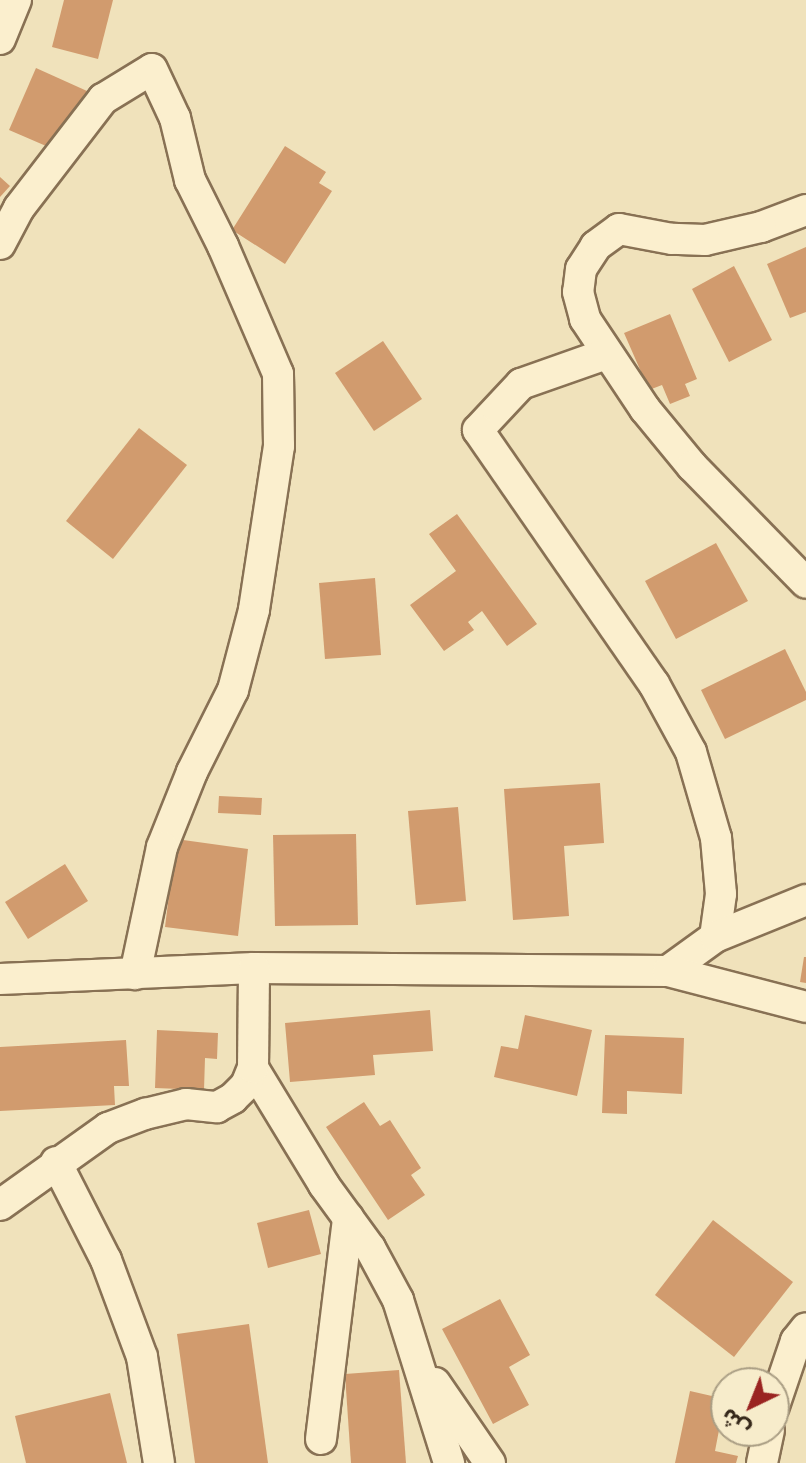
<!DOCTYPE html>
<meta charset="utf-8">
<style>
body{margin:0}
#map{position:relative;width:806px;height:1463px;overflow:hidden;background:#f0e2bb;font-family:Lora,"Noto Sans Arabic",serif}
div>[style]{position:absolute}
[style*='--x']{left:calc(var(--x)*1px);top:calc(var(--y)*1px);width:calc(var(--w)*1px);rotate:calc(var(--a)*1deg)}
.building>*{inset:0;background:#d19b6e}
.roads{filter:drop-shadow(2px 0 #887154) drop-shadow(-2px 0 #887154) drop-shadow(0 2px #887154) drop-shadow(0 -2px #887154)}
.minor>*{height:30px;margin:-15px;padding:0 15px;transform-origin:15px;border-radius:15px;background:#fbefce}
span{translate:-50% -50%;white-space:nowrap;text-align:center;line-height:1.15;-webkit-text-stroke:6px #f7eccb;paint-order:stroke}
.north{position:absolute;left:710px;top:1367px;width:80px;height:80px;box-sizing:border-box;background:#f7eccb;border:2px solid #aa9e84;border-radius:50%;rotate:223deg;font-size:22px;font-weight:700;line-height:32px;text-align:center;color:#36281a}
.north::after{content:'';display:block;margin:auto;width:28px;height:36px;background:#9a2421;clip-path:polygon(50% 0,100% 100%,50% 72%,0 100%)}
</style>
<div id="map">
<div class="building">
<i style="clip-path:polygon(64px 0,113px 0,98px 59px,52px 47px)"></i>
<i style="clip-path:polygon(36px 68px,87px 91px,60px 152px,9px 130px)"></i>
<i style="clip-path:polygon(285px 146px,326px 172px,319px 183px,332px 191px,285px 264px,232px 230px)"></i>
<i style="clip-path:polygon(0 177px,10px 186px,0 197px)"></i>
<i style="clip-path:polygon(806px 247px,806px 312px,790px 318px,767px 264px)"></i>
<i style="clip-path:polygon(734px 266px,772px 340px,729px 362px,692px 289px)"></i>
<i style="clip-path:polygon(670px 314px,697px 379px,685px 384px,690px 396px,670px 404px,662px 385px,649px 390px,624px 333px)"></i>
<i style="clip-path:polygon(383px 341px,422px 399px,374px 431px,335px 373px)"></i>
<i style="clip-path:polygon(139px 428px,187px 465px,113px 559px,66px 521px)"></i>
<i style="clip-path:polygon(457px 514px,537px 624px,507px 646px,482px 611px,468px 622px,474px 630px,444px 651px,410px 605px,456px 571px,429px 534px)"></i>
<i style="clip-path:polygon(716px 543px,748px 601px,676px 639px,645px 581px)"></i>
<i style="clip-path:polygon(375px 578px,381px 655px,325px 659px,319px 583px)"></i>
<i style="clip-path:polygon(785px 649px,806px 692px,806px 700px,725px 739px,701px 690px)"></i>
<i style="clip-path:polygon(600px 783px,604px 843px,564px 846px,569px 916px,513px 920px,504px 789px)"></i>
<i style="clip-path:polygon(219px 796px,262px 798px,261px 815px,218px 813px)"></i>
<i style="clip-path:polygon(458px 807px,466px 901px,416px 905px,408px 811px)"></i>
<i style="clip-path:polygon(356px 834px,358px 925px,275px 926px,273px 835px)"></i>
<i style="clip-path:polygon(176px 839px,248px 849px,238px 936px,165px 927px)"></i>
<i style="clip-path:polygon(65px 864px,88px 901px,28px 939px,5px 902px)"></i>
<i style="clip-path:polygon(804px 957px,806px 957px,806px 983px,800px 982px)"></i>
<i style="clip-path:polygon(430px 1010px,433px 1051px,373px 1055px,375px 1075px,290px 1082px,285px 1023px)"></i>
<i style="clip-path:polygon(525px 1015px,592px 1030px,577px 1096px,494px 1077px,501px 1046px,518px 1049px)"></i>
<i style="clip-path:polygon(157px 1030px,218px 1033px,217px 1059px,205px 1058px,204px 1090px,155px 1088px)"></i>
<i style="clip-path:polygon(605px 1035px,684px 1038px,682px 1094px,627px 1091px,627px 1114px,602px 1113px)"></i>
<i style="clip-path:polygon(126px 1040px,129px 1086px,114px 1086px,115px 1105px,0 1111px,0 1047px)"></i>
<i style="clip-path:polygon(364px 1102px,380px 1126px,390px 1120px,421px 1168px,411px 1175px,425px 1195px,388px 1220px,326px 1127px)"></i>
<i style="clip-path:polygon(309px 1210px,321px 1254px,268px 1268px,257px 1223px)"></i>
<i style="clip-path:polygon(713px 1220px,793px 1282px,734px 1357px,655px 1295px)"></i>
<i style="clip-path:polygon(500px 1299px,530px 1355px,509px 1367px,529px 1405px,493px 1424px,442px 1329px)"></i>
<i style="clip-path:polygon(249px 1324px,268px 1463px,195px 1463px,177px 1334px)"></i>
<i style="clip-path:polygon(399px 1370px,406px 1463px,351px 1463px,345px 1374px)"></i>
<i style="clip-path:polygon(690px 1391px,725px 1399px,715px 1451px,738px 1456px,736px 1463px,675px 1463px)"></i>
<i style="clip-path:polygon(110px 1393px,127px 1463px,26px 1463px,15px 1416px)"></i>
</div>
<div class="roads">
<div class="minor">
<i style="--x:0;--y:39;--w:42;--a:-67.7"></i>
<i style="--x:806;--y:210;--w:48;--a:159.3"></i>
<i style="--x:761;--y:227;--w:57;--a:166.9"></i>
<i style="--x:705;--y:240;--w:33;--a:-178"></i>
<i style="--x:672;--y:239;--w:54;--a:-169.3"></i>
<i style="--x:619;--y:229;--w:29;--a:144"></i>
<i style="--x:596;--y:246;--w:27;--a:123"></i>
<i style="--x:581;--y:269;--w:23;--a:97"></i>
<i style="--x:578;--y:292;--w:28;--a:75"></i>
<i style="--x:585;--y:319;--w:108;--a:56.3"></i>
<i style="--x:645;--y:409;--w:74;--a:50.5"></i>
<i style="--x:692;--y:466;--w:163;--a:45.7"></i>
<i style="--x:0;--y:244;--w:41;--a:-62.2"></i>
<i style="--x:19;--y:208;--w:138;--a:-52.4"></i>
<i style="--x:103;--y:99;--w:57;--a:-31.5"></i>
<i style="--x:152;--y:69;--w:54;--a:64.9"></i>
<i style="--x:175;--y:118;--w:64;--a:76.4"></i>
<i style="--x:190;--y:180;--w:74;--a:63.4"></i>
<i style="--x:223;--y:246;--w:139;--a:66.7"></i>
<i style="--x:278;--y:374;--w:72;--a:89.2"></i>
<i style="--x:279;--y:446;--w:166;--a:98.7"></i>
<i style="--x:254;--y:610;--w:83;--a:104.7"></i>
<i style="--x:233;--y:690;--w:92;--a:116.6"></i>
<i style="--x:192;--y:772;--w:81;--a:111.8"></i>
<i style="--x:162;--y:847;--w:130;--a:102"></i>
<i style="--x:606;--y:354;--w:90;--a:160.6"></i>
<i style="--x:521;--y:384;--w:63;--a:133.1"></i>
<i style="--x:478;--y:430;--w:309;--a:55.3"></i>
<i style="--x:654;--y:684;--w:77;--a:61.4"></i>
<i style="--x:691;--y:752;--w:90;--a:73.8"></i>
<i style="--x:716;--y:838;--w:56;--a:84.9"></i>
<i style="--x:721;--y:894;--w:43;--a:97.9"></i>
<i style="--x:668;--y:971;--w:58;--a:-35.9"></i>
<i style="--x:715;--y:937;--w:98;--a:-22.1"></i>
<i style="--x:0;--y:979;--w:254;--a:-2.5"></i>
<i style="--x:254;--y:968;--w:414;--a:0.4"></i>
<i style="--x:668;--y:971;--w:143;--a:14.6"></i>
<i style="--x:253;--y:1068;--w:137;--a:58.7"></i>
<i style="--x:324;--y:1185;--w:78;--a:53.9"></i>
<i style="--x:370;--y:1248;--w:59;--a:61.7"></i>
<i style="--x:398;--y:1300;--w:171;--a:72.6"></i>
<i style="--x:56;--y:1162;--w:110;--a:63"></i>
<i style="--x:106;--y:1260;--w:103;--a:69.6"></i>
<i style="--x:142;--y:1357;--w:107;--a:80.9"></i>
<i style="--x:0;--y:1205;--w:133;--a:-35.5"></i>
<i style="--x:108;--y:1128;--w:40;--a:-21"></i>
<i style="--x:145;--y:1114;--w:42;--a:-13.7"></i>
<i style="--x:186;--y:1104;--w:31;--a:6"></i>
<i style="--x:217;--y:1107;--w:18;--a:-29"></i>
<i style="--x:233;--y:1098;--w:18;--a:-45"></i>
<i style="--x:246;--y:1085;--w:18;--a:-68"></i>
<i style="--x:253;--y:1068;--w:100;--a:-89.4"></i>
<i style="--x:435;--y:1383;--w:97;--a:55.5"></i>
<i style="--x:774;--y:1406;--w:69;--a:-71.3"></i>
<i style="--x:796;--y:1341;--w:16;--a:-52"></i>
<i style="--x:321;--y:1439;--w:223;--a:-83"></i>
<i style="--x:762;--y:1463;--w:33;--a:-78"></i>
</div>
</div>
<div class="north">ش</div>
</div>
